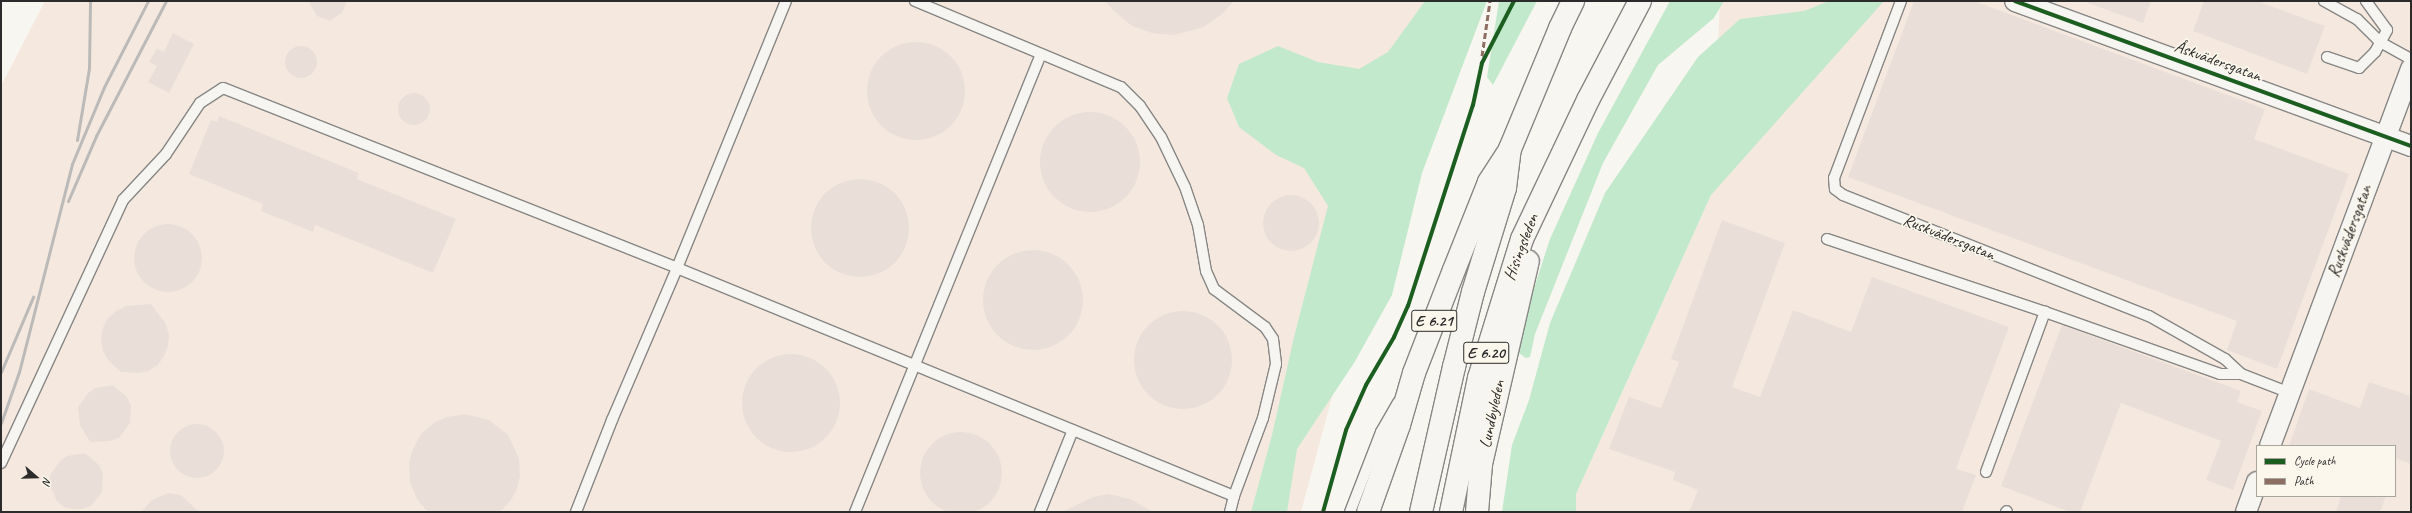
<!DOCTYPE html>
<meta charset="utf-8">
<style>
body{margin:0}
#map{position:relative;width:2412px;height:513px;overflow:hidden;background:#f8f6f0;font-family:Caveat,sans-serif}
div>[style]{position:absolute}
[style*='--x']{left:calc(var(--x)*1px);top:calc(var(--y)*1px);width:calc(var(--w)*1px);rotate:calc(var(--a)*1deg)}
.built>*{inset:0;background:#f5e9df}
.green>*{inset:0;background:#c2e9cb}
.building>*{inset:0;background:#eaded8}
.round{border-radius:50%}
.roads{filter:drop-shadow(1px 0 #878684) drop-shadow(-1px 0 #878684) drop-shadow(0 1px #878684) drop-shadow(0 -1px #878684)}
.lane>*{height:10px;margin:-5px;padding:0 5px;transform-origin:5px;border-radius:5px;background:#f6f5f1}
.street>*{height:20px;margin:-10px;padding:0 10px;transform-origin:10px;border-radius:10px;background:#f6f5f1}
.highway>*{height:22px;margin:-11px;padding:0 11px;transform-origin:11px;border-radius:11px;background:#f6f5f1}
.rail>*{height:3px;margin:-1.5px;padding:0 1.5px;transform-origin:1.5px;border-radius:1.5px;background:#bcbab8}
.quiet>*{height:3px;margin-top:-1.5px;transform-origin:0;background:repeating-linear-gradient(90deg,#8d6e63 0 6px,transparent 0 9px)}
.cycleway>*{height:4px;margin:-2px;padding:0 2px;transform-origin:2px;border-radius:2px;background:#1b5e20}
span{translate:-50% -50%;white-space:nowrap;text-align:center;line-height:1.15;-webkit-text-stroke:3.5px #fbf7ec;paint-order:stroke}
.shield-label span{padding:1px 3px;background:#fbf7ec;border:1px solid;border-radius:3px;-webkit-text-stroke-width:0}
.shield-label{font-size:16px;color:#2b2b2b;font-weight:700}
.street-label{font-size:17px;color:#2b2b2b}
.frame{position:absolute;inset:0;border:2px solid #2b2b2b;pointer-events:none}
.legend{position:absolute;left:2256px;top:445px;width:140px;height:52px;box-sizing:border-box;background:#fbf7ec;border:1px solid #a8a59f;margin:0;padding:5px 7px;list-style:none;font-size:12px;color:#2b2b2b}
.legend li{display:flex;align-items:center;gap:8px;height:20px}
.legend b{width:20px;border:1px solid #a8a59f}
.north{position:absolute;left:16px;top:457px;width:40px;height:40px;-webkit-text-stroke:3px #fbf7ec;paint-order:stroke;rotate:110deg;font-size:11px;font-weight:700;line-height:16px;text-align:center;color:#2b2b2b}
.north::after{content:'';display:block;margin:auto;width:14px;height:18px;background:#2b2b2b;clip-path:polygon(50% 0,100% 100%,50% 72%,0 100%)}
</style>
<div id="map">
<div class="built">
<i style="clip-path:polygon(45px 1px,1465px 1px,1339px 371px,1301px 512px,1px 512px,1px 86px)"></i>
<i style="clip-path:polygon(evenodd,1720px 1px,2411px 1px,2411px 512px,1576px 512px,1576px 494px,1711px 195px,1720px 1px,2257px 446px,2395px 446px,2395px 496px,2257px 496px,2257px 446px)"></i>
</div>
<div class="green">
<i style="clip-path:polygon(1425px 1px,1487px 1px,1422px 173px,1392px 295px,1354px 363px,1297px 449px,1287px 512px,1251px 512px,1272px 435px,1294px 337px,1328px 206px,1304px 168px,1276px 155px,1239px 127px,1227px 98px,1239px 64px,1278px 46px,1318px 62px,1359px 69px,1388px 52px)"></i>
<i style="clip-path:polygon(1499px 1px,1537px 1px,1493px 85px,1487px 77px)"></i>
<i style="clip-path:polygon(1670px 1px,1724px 1px,1714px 18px,1658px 65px,1603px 163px,1535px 334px,1530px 357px,1526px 358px,1514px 350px,1550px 239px,1598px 133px)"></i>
<i style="clip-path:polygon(1829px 1px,1884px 1px,1711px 195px,1576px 494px,1576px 512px,1502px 512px,1512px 445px,1529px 400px,1550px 323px,1605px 193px,1698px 57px,1740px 19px,1804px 11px)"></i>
</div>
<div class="building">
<i style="clip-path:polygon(308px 1px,347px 1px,342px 13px,330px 21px,317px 16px)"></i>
<i style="clip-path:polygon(1105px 1px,1234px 1px,1222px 14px,1204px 27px,1174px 35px,1152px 33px,1132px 26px,1115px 12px)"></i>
<i style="clip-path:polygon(1914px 1px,1974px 1px,2265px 109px,2254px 139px,2349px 174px,2277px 369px,2227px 350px,2237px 321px,1848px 177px)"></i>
<i style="clip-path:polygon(2089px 1px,2151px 1px,2143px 23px,2088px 3px)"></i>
<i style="clip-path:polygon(2204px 1px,2257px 1px,2325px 26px,2307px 74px,2193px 31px)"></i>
<i style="clip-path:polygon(173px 33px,194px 44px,169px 93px,148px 82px,157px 66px,149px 62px,157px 48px,164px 52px)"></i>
<i class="round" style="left:867px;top:42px;width:98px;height:98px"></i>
<i class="round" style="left:285px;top:46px;width:32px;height:32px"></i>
<i class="round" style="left:398px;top:93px;width:32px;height:32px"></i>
<i class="round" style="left:1040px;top:112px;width:100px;height:100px"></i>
<i style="clip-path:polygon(219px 116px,359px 173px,357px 179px,456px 219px,433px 273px,315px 225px,313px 232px,261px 211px,263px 204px,189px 174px,211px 120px,217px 122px)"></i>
<i class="round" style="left:811px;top:179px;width:98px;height:98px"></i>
<i class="round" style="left:1263px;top:195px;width:56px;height:56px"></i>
<i style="clip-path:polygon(1722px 220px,1785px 243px,1732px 387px,1760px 397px,1793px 310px,1851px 332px,1872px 277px,2009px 327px,1956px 469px,1976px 475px,1962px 512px,1689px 512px,1698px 490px,1673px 480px,1675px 472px,1609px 449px,1629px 397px,1661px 408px,1679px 362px,1671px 359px)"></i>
<i class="round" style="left:134px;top:224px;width:68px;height:68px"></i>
<i class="round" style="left:983px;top:250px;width:100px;height:100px"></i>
<i style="clip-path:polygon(151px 304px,166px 324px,169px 335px,168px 346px,164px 356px,158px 365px,148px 371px,137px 373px,121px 372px,108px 360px,103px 351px,101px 340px,102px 330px,107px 319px,116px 311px,126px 306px)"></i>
<i class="round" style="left:1134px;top:311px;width:98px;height:98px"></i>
<i style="clip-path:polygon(2062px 325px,2241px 391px,2237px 402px,2262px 411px,2233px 490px,2206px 480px,2221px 441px,2121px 403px,2080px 512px,2070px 512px,2001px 486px)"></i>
<i class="round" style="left:742px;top:354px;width:98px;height:98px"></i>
<i style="clip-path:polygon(2369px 382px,2411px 396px,2411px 464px,2395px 458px,2395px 446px,2289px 446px,2309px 389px,2360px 408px)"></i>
<i style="clip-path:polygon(113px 385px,127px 397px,131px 405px,130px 423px,119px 438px,110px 441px,90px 442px,80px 425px,78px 407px,88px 393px,95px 388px)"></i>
<i style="clip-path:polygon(465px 414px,489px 420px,508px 435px,519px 458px,520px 476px,517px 489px,511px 500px,500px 512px,428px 512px,417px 499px,410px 482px,409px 463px,412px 451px,421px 434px,435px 422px,447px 417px)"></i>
<i class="round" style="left:170px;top:424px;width:54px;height:54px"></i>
<i class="round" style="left:920px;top:432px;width:82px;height:82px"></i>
<i style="clip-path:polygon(85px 453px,99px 465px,103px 473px,102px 492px,91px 506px,82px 509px,73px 509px,64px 507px,57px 501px,49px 484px,50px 475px,60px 461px,67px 456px)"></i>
<i style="clip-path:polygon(168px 493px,181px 495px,199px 512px,141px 512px,152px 500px)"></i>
<i style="clip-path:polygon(1109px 494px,1130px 499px,1153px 512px,1062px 512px,1093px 497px)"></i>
<i style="clip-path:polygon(2341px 496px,2386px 496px,2380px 512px,2336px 512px)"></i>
</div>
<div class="roads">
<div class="lane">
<i style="--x:915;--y:1;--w:223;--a:22.7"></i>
<i style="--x:1121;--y:87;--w:27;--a:45"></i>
<i style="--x:1140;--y:106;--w:37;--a:56"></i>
<i style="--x:1161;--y:137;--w:55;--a:64.4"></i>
<i style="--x:1185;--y:187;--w:40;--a:71.1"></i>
<i style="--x:1198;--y:225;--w:47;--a:80.1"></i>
<i style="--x:1206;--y:271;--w:20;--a:66"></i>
<i style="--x:1214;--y:289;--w:64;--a:36.7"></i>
<i style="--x:1265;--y:327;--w:14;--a:56"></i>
<i style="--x:1273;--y:339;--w:25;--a:83"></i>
<i style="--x:1276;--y:364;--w:56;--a:103.5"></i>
<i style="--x:1263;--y:418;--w:83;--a:110.4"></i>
<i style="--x:1901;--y:1;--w:189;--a:110.7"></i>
<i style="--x:1834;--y:178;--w:11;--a:85"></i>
<i style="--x:1835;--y:189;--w:10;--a:37"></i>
<i style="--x:1843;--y:195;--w:329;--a:21.6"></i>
<i style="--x:2149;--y:316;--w:87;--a:29.5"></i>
<i style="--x:2225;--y:359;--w:22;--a:43"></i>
<i style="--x:2241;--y:374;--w:53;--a:21.2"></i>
<i style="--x:2324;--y:1;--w:38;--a:29"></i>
<i style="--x:2357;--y:19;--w:33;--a:45"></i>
<i style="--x:2380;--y:42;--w:35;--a:29"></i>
<i style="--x:2327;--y:57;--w:34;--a:19"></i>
<i style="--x:2359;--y:68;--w:23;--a:-45"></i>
<i style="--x:2375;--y:52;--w:25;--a:-61"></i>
<i style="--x:2387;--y:30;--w:36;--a:-126"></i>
<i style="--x:1827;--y:239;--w:230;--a:18.5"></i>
<i style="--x:2045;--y:312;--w:186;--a:19.5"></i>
<i style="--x:2220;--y:374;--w:21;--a:0"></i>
<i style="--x:1;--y:463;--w:290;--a:-65.1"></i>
<i style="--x:123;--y:200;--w:63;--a:-46.9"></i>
<i style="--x:166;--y:154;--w:61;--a:-56.3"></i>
<i style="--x:200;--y:103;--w:27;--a:-33"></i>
<i style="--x:223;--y:88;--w:488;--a:21.6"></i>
<i style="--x:677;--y:268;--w:602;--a:22.26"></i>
<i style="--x:1234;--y:496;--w:16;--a:104"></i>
<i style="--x:1986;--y:472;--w:171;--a:-69.8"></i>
<i style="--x:576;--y:512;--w:99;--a:-68.6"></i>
<i style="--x:612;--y:420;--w:165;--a:-66.8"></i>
<i style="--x:677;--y:268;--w:288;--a:-67.8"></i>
<i style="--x:855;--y:512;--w:493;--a:-67.9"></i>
<i style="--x:1040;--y:512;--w:88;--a:-68.1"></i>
<i style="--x:1350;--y:512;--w:86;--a:-68.8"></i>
<i style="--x:1381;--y:432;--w:34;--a:-60"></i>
<i style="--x:2006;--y:512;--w:1;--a:-45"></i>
</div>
<div class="street">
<i style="--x:2015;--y:1;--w:422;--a:20.1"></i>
<i style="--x:2270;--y:446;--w:403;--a:-69.5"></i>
<i style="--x:2246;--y:512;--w:32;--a:-70"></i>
</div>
<div class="highway">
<i style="--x:1368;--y:512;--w:92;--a:-70.4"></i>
<i style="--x:1399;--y:425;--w:54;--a:-73.9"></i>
<i style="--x:1414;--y:373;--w:110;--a:-68.8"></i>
<i style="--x:1454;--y:270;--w:95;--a:-68.3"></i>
<i style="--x:1489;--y:182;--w:33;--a:-57"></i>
<i style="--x:1421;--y:512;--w:149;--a:-77.2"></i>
<i style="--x:1454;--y:367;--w:77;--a:-75.8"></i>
<i style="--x:1473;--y:292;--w:109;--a:-72.9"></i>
<i style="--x:1505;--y:188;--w:39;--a:-83"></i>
<i style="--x:1510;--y:149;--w:131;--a:-67.5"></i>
<i style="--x:1560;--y:28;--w:30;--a:-64"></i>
<i style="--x:1451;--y:512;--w:137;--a:-78.2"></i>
<i style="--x:1479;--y:378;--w:145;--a:-72.8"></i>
<i style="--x:1522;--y:239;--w:154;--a:-64.6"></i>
<i style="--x:1588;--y:100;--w:112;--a:-62.3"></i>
<i style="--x:1477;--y:512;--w:48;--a:-85.2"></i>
<i style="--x:1481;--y:464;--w:208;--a:-77"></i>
</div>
</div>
<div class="rail">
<i style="--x:77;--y:140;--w:73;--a:-80.5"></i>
<i style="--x:89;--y:68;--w:67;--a:-89.1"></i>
<i style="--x:68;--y:201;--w:71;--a:-66.7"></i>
<i style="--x:96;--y:136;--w:152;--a:-62.6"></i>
<i style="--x:1;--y:372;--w:82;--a:-66.9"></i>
<i style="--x:1;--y:423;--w:54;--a:-70.6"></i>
<i style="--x:19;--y:372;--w:215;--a:-75.7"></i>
<i style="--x:72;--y:164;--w:83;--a:-67.4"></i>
<i style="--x:104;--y:87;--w:97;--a:-62.9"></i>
</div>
<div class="quiet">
<i style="--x:1482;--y:56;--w:56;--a:-81.7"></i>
</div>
<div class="cycleway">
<i style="--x:2015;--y:1;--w:422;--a:20.1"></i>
<i style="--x:1323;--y:512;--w:85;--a:-74.3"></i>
<i style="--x:1346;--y:430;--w:49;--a:-66"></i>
<i style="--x:1366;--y:385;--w:56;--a:-59.7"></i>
<i style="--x:1394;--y:337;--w:34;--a:-66"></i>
<i style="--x:1408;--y:306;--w:211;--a:-72.1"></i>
<i style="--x:1473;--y:105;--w:43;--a:-77.9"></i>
<i style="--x:1482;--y:63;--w:70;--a:-62.7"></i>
</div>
<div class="shield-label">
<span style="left:1434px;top:321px">E 6.21</span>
<span style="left:1486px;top:353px">E 6.20</span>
</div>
<div class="street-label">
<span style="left:2218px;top:61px;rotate:20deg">Åskvädersgatan</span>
<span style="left:2350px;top:231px;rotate:-70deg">Ruskvädersgatan</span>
<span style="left:1949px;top:237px;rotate:22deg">Ruskvädersgatan</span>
<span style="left:1521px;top:247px;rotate:-69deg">Hisingsleden</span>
<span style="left:1492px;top:414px;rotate:-78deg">Lundbyleden</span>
</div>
<div class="frame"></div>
<ul class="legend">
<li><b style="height:5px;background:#1b5e20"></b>Cycle path</li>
<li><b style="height:5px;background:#8d6e63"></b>Path</li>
</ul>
<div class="north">N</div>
</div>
